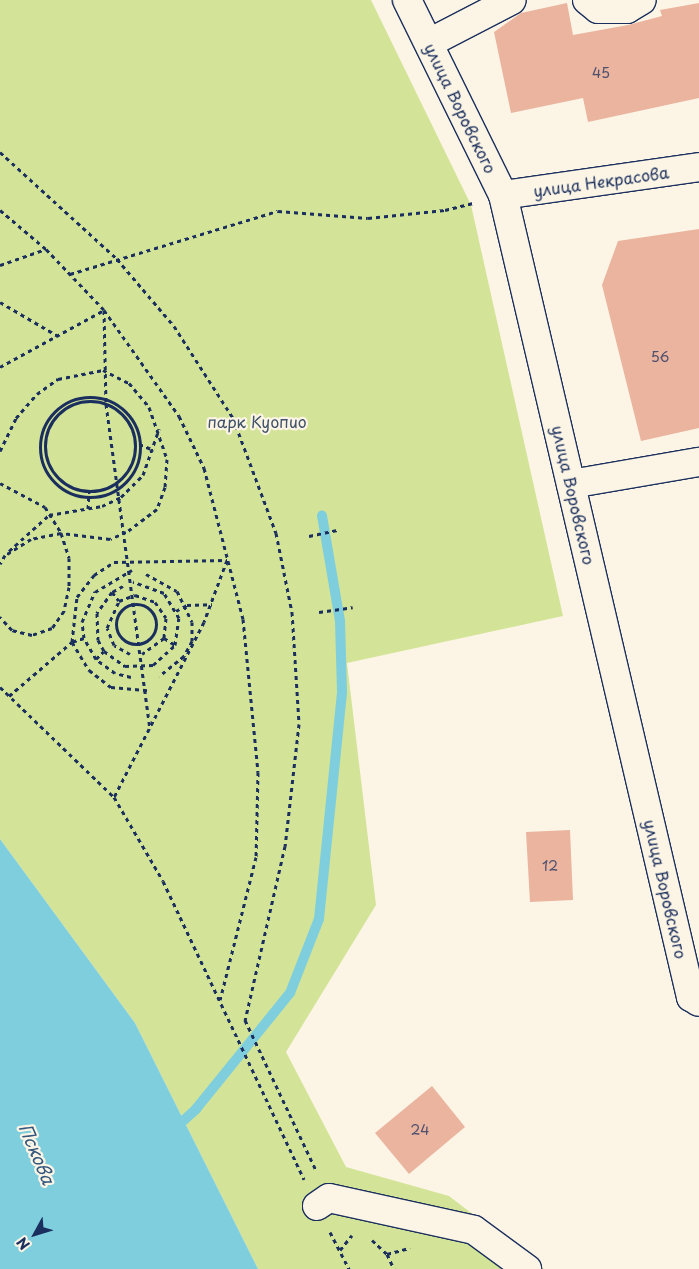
<!DOCTYPE html>
<meta charset="utf-8">
<style>
body{margin:0}
#map{position:relative;width:699px;height:1269px;overflow:hidden;background:#fcf5e5;font-family:"Playpen Sans",sans-serif}
div>[style]{position:absolute}
[style*='--x']{left:calc(var(--x)*1px);top:calc(var(--y)*1px);width:calc(var(--w)*1px);rotate:calc(var(--a)*1deg)}
.green>*{inset:0;background:#d3e498}
.water>*{inset:0;background:#7fcedd}
.stream>*{height:10px;margin:-5px;padding:0 5px;transform-origin:5px;border-radius:5px;background:#7fcedd}
.building>*{inset:0;background:#eab49f}
.path>*{height:3px;margin-top:-1.5px;transform-origin:0;background:repeating-linear-gradient(90deg,#1b2f5e 0 4px,transparent 0 8px)}
.path>.ring{margin:-1.5px;padding:0;box-sizing:content-box;background:none;border:3px solid #1b2f5e;border-radius:50%}
.roads{filter:drop-shadow(1px 0 #1b2f5e) drop-shadow(-1px 0 #1b2f5e) drop-shadow(0 1px #1b2f5e) drop-shadow(0 -1px #1b2f5e)}
.minor>*{height:28px;margin:-14px;padding:0 14px;transform-origin:14px;border-radius:14px;background:#fcf5e5}
span{translate:-50% -50%;white-space:nowrap;text-align:center;line-height:1.15;-webkit-text-stroke:4.5px #fcf5e5;paint-order:stroke}
.number-label{font-size:14px;color:#4f506e}
.number-label span{-webkit-text-stroke-width:0}
.street-label{font-size:16px;color:#1b2f5e}
.park-label{font-size:16px;color:#40536a}
.water-label{font-size:18px;color:#34577e;font-style:italic}
.north{position:absolute;left:10px;top:1209px;width:50px;height:50px;-webkit-text-stroke:4px #fcf5e5;paint-order:stroke;rotate:231deg;font-size:14px;font-weight:700;line-height:20px;text-align:center;color:#1b2f5e}
.north::after{content:'';display:block;margin:auto;width:18px;height:22px;background:#1b2f5e;clip-path:polygon(50% 0,100% 100%,50% 72%,0 100%)}
</style>
<div id="map">
<div class="green">
<i style="clip-path:polygon(0 0,371px 0,471px 205px,563px 616px,347px 663px,376px 905px,286px 1052px,346px 1167px,449px 1196px,544px 1269px,258px 1269px,135px 1023px,0 839px)"></i>
</div>
<div class="water">
<i style="clip-path:polygon(0 839px,135px 1023px,258px 1269px,0 1269px)"></i>
</div>
<div class="stream">
<i style="--x:174;--y:1129;--w:30;--a:-42"></i>
<i style="--x:196;--y:1109;--w:149;--a:-51"></i>
<i style="--x:290;--y:993;--w:79;--a:-68.6"></i>
<i style="--x:319;--y:919;--w:228;--a:-84.2"></i>
<i style="--x:342;--y:692;--w:71;--a:-91.6"></i>
<i style="--x:340;--y:621;--w:107;--a:-99.7"></i>
</div>
<div class="building">
<i style="clip-path:polygon(567px 3px,573px 35px,628px 25px,662px 16px,660px 10px,699px 3px,699px 98px,588px 122px,583px 98px,511px 113px,494px 32px,521px 13px)"></i>
<i style="clip-path:polygon(699px 229px,699px 428px,641px 441px,602px 285px,618px 241px)"></i>
<i style="clip-path:polygon(570px 830px,573px 900px,530px 902px,526px 832px)"></i>
<i style="clip-path:polygon(432px 1086px,465px 1127px,409px 1174px,375px 1133px)"></i>
</div>
<div class="path">
<i style="--x:0;--y:152;--w:159;--a:42.4"></i>
<i style="--x:117;--y:259;--w:88;--a:49.6"></i>
<i style="--x:174;--y:326;--w:109;--a:57.3"></i>
<i style="--x:233;--y:418;--w:123;--a:69.5"></i>
<i style="--x:276;--y:533;--w:81;--a:78.6"></i>
<i style="--x:292;--y:612;--w:112;--a:86.4"></i>
<i style="--x:299;--y:724;--w:123;--a:96.5"></i>
<i style="--x:285;--y:846;--w:179;--a:102.9"></i>
<i style="--x:245;--y:1020;--w:166;--a:64.7"></i>
<i style="--x:0;--y:210;--w:60;--a:40.3"></i>
<i style="--x:46;--y:249;--w:84;--a:46.4"></i>
<i style="--x:104;--y:310;--w:94;--a:88.8"></i>
<i style="--x:106;--y:404;--w:328;--a:82.3"></i>
<i style="--x:0;--y:265;--w:49;--a:-19.2"></i>
<i style="--x:70;--y:274;--w:217;--a:-16.9"></i>
<i style="--x:278;--y:211;--w:90;--a:4.4"></i>
<i style="--x:368;--y:218;--w:77;--a:-5.9"></i>
<i style="--x:445;--y:210;--w:29;--a:-14"></i>
<i style="--x:0;--y:302;--w:67;--a:30.4"></i>
<i style="--x:0;--y:367;--w:119;--a:-28.7"></i>
<i style="--x:104;--y:310;--w:130;--a:54.7"></i>
<i style="--x:179;--y:416;--w:58;--a:64.3"></i>
<i style="--x:204;--y:468;--w:156;--a:75.5"></i>
<i style="--x:243;--y:619;--w:154;--a:84.4"></i>
<i style="--x:258;--y:772;--w:85;--a:91.3"></i>
<i style="--x:256;--y:857;--w:147;--a:104.1"></i>
<i class="ring" style="left:40px;top:397px;width:97px;height:97px"></i>
<i class="ring" style="left:45px;top:401px;width:87px;height:87px"></i>
<i style="--x:139;--y:444;--w:16;--a:22"></i>
<i style="--x:0;--y:451;--w:37;--a:-64"></i>
<i style="--x:16;--y:418;--w:32;--a:-49"></i>
<i style="--x:37;--y:394;--w:26;--a:-36"></i>
<i style="--x:58;--y:379;--w:46;--a:-11.3"></i>
<i style="--x:103;--y:370;--w:29;--a:27"></i>
<i style="--x:129;--y:383;--w:31;--a:50"></i>
<i style="--x:149;--y:407;--w:55;--a:70.9"></i>
<i style="--x:167;--y:459;--w:28;--a:94"></i>
<i style="--x:165;--y:487;--w:23;--a:110"></i>
<i style="--x:157;--y:509;--w:39;--a:143"></i>
<i style="--x:126;--y:532;--w:17;--a:156"></i>
<i style="--x:110;--y:539;--w:49;--a:-173"></i>
<i style="--x:61;--y:533;--w:31;--a:169"></i>
<i style="--x:31;--y:539;--w:31;--a:148"></i>
<i style="--x:5;--y:555;--w:10;--a:119"></i>
<i style="--x:0;--y:483;--w:51;--a:28.1"></i>
<i style="--x:45;--y:507;--w:31;--a:58"></i>
<i style="--x:61;--y:533;--w:26;--a:72"></i>
<i style="--x:69;--y:558;--w:29;--a:90"></i>
<i style="--x:69;--y:587;--w:25;--a:102"></i>
<i style="--x:64;--y:611;--w:21;--a:125"></i>
<i style="--x:52;--y:628;--w:21;--a:161"></i>
<i style="--x:32;--y:635;--w:21;--a:-166"></i>
<i style="--x:12;--y:630;--w:18;--a:-133"></i>
<i style="--x:88;--y:509;--w:18;--a:-87"></i>
<i style="--x:309;--y:536;--w:30;--a:-12"></i>
<i style="--x:9;--y:551;--w:54;--a:-42"></i>
<i style="--x:49;--y:515;--w:54;--a:-9.6"></i>
<i style="--x:102;--y:506;--w:21;--a:-25"></i>
<i style="--x:121;--y:497;--w:31;--a:-45"></i>
<i style="--x:143;--y:475;--w:49;--a:-70.8"></i>
<i style="--x:146;--y:574;--w:35;--a:29"></i>
<i style="--x:177;--y:591;--w:34;--a:64"></i>
<i style="--x:192;--y:622;--w:19;--a:90"></i>
<i style="--x:192;--y:641;--w:17;--a:118"></i>
<i style="--x:184;--y:656;--w:32;--a:141"></i>
<i style="--x:123;--y:586;--w:13;--a:151"></i>
<i style="--x:112;--y:592;--w:26;--a:126"></i>
<i style="--x:97;--y:613;--w:27;--a:88"></i>
<i style="--x:98;--y:640;--w:13;--a:61"></i>
<i style="--x:104;--y:651;--w:26;--a:36"></i>
<i style="--x:125;--y:666;--w:28;--a:-2"></i>
<i style="--x:153;--y:665;--w:30;--a:-42"></i>
<i style="--x:175;--y:645;--w:27;--a:-82"></i>
<i style="--x:179;--y:618;--w:29;--a:-121"></i>
<i style="--x:164;--y:593;--w:33;--a:-160"></i>
<i style="--x:112;--y:592;--w:11;--a:52"></i>
<i class="ring" style="left:116px;top:604px;width:37px;height:37px"></i>
<i style="--x:176;--y:611;--w:13;--a:-29"></i>
<i style="--x:187;--y:605;--w:25;--a:-2"></i>
<i style="--x:319;--y:612;--w:34;--a:-8"></i>
<i style="--x:84;--y:638;--w:13;--a:162"></i>
<i style="--x:72;--y:642;--w:33;--a:59"></i>
<i style="--x:89;--y:670;--w:28;--a:38"></i>
<i style="--x:111;--y:687;--w:37;--a:5"></i>
<i style="--x:164;--y:638;--w:13;--a:32"></i>
<i style="--x:130;--y:654;--w:18;--a:-151"></i>
<i style="--x:114;--y:645;--w:18;--a:-112"></i>
<i style="--x:107;--y:628;--w:30;--a:-66"></i>
<i style="--x:119;--y:601;--w:17;--a:-21"></i>
<i style="--x:135;--y:595;--w:21;--a:19"></i>
<i style="--x:155;--y:602;--w:19;--a:55"></i>
<i style="--x:166;--y:618;--w:20;--a:96"></i>
<i style="--x:164;--y:638;--w:27;--a:144"></i>
<i style="--x:96;--y:659;--w:11;--a:-45"></i>
<i style="--x:131;--y:677;--w:16;--a:-166"></i>
<i style="--x:115;--y:673;--w:24;--a:-144"></i>
<i style="--x:96;--y:659;--w:24;--a:-120"></i>
<i style="--x:84;--y:638;--w:16;--a:-97"></i>
<i style="--x:82;--y:622;--w:33;--a:-67"></i>
<i style="--x:95;--y:592;--w:43;--a:-30.7"></i>
<i style="--x:0;--y:687;--w:158;--a:44"></i>
<i style="--x:114;--y:797;--w:97;--a:59.7"></i>
<i style="--x:163;--y:881;--w:330;--a:64.7"></i>
<i style="--x:9;--y:696;--w:83;--a:-40.6"></i>
<i style="--x:72;--y:642;--w:45;--a:-83.7"></i>
<i style="--x:77;--y:597;--w:28;--a:-52"></i>
<i style="--x:94;--y:575;--w:24;--a:-33"></i>
<i style="--x:114;--y:562;--w:113;--a:-1"></i>
<i style="--x:227;--y:560;--w:66;--a:110.4"></i>
<i style="--x:204;--y:622;--w:197;--a:117.2"></i>
<i style="--x:330;--y:1232;--w:42;--a:62.8"></i>
<i style="--x:372;--y:1240;--w:21;--a:43"></i>
<i style="--x:387;--y:1254;--w:24;--a:-15"></i>
<i style="--x:340;--y:1250;--w:19;--a:-51"></i>
<i style="--x:387;--y:1254;--w:17;--a:65"></i>
</div>
<div class="roads">
<div class="minor">
<i style="--x:407;--y:0;--w:217;--a:63.8"></i>
<i style="--x:503;--y:195;--w:824;--a:76.81"></i>
<i style="--x:691;--y:997;--w:9;--a:32"></i>
<i style="--x:587;--y:0;--w:14;--a:39"></i>
<i style="--x:598;--y:9;--w:29;--a:0"></i>
<i style="--x:627;--y:9;--w:17;--a:-31"></i>
<i style="--x:429;--y:43;--w:93;--a:-27.4"></i>
<i style="--x:503;--y:195;--w:198;--a:-8.1"></i>
<i style="--x:571;--y:484;--w:130;--a:-9.8"></i>
<i style="--x:317;--y:1206;--w:14;--a:-34"></i>
<i style="--x:329;--y:1198;--w:148;--a:12.4"></i>
<i style="--x:474;--y:1230;--w:66;--a:36.3"></i>
</div>
</div>
<div class="number-label">
<span style="left:601px;top:73px">45</span>
<span style="left:660px;top:357px">56</span>
<span style="left:550px;top:866px">12</span>
<span style="left:420px;top:1130px">24</span>
</div>
<div class="street-label">
<span style="left:461px;top:108px;rotate:64deg">улица Воровского</span>
<span style="left:601px;top:181px;rotate:-8deg">улица Некрасова</span>
<span style="left:574px;top:495px;rotate:77deg">улица Воровского</span>
<span style="left:666px;top:889px;rotate:77deg">улица Воровского</span>
</div>
<div class="park-label">
<span style="left:257px;top:421px">парк Куопио</span>
</div>
<div class="water-label">
<span style="left:37px;top:1154px;rotate:67deg">Пскова</span>
</div>
<div class="north">N</div>
</div>
